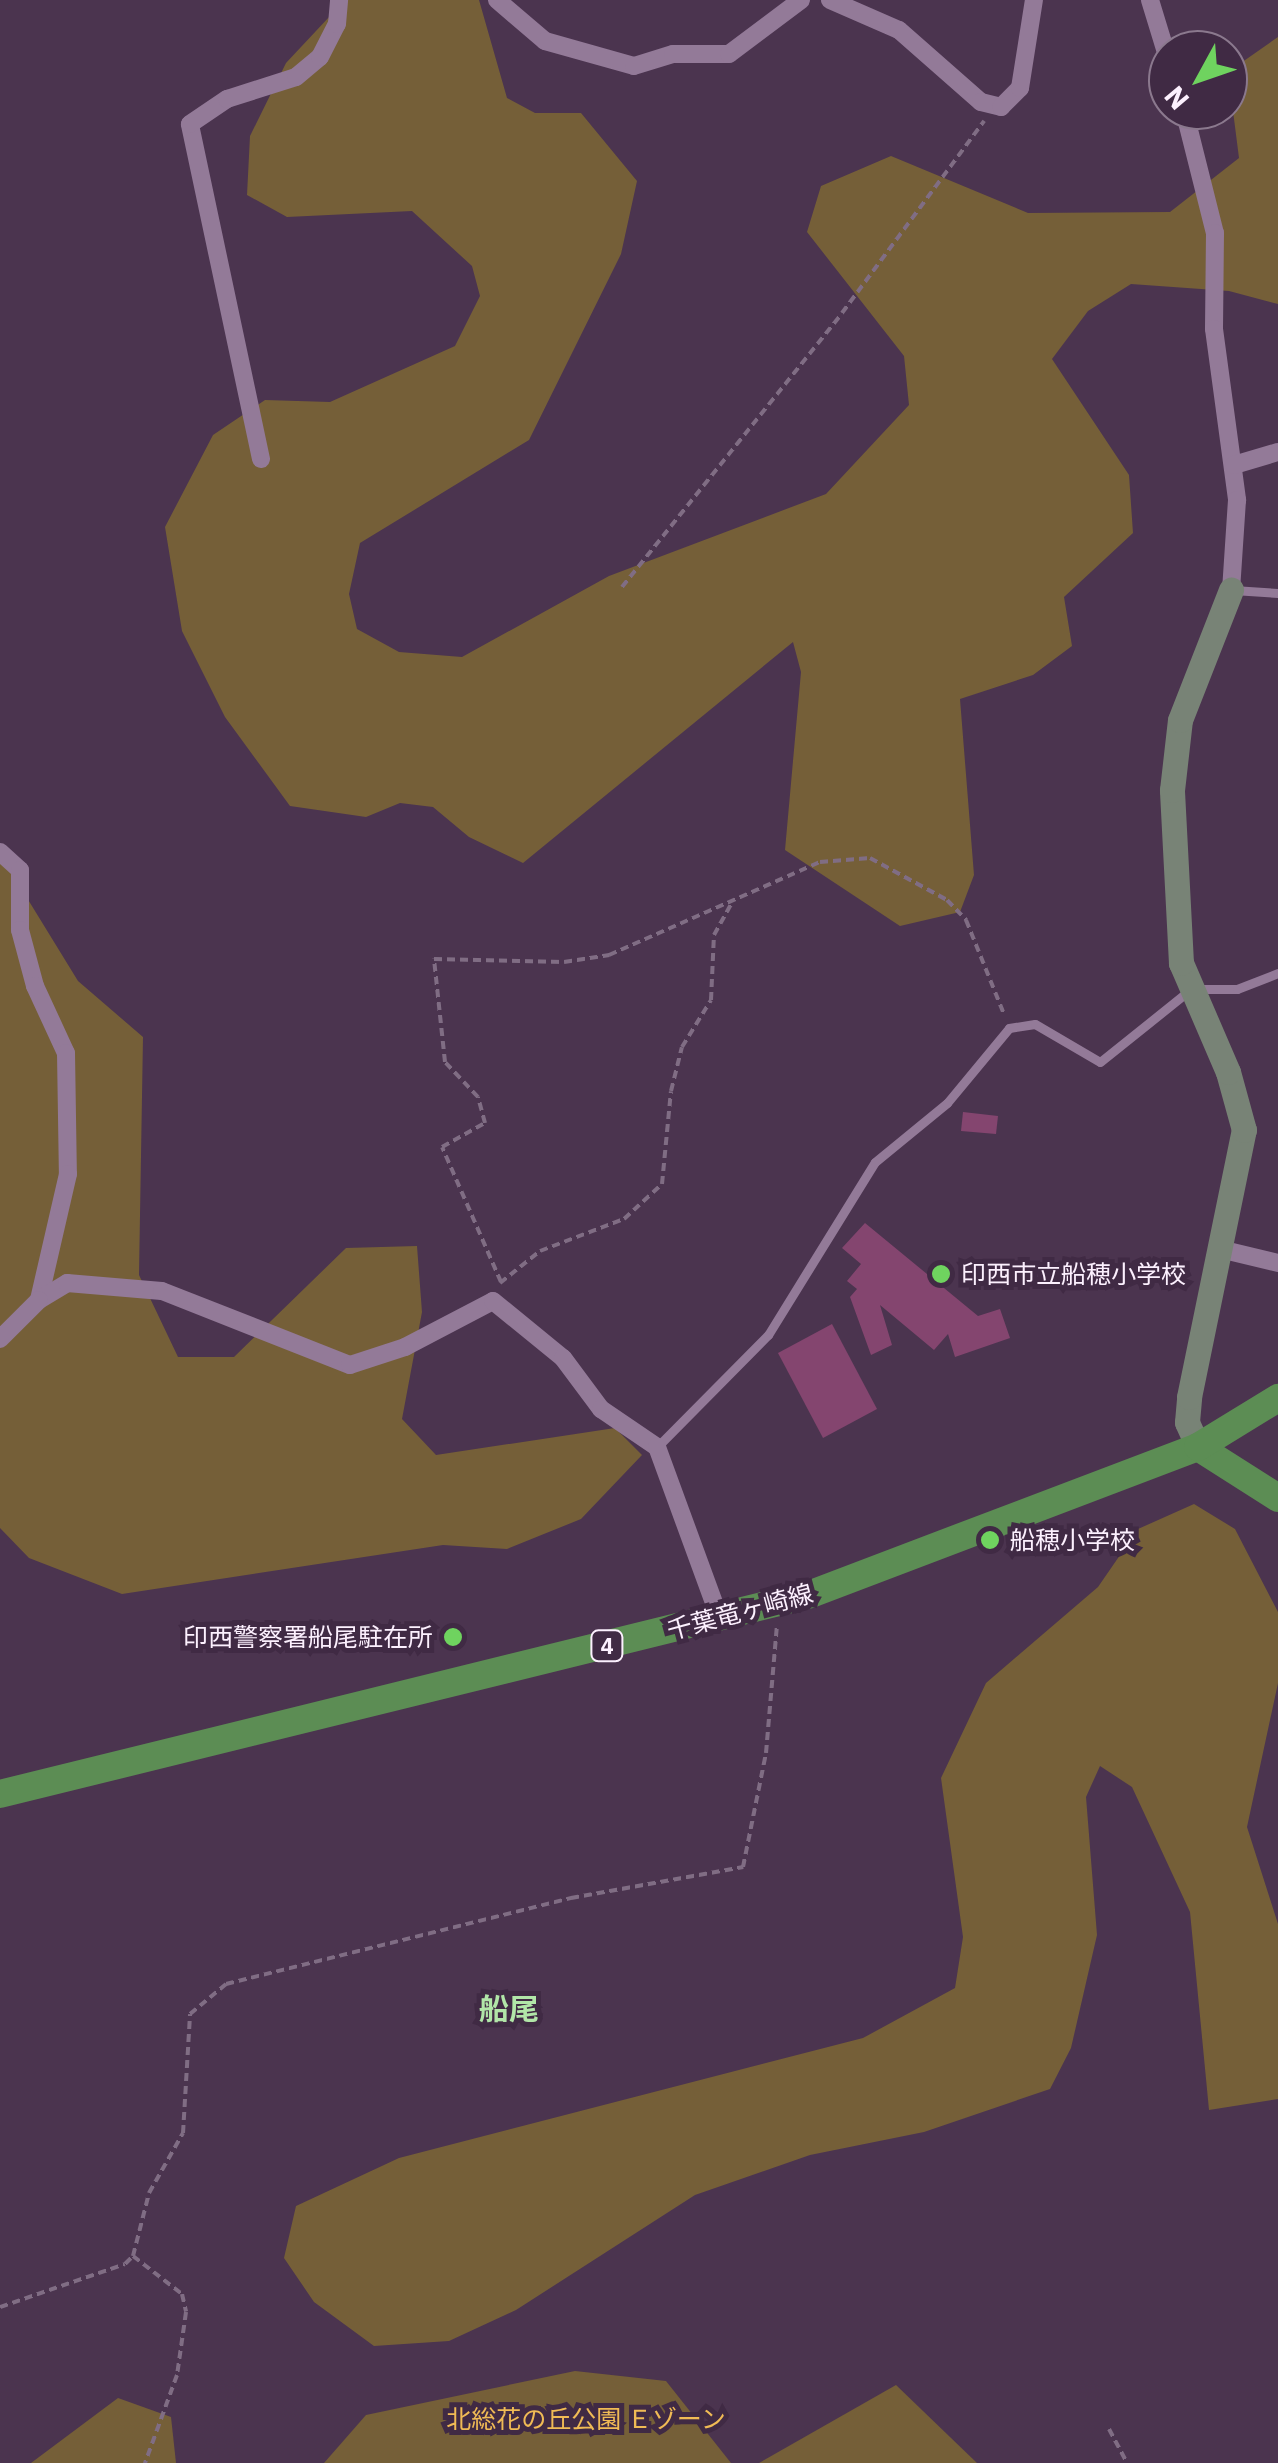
<!DOCTYPE html>
<meta charset="utf-8">
<style>
body{margin:0}
#map{position:relative;width:1278px;height:2463px;overflow:hidden;background:#4b344f;font-family:"IBM Plex Sans","Noto Sans JP",sans-serif}
div>[style]{position:absolute}
[style*='--x']{left:calc(var(--x)*1px);top:calc(var(--y)*1px);width:calc(var(--w)*1px);rotate:calc(var(--a)*1deg)}
.green>*{inset:0;background:#755f38}
.building>*{inset:0;background:#84456f}
.path>*{height:4px;margin-top:-2px;transform-origin:0;background:repeating-linear-gradient(90deg,#806d84 0 8px,transparent 0 13px)}
.lane>*{height:9px;margin:-4.5px;padding:0 4.5px;transform-origin:4.5px;border-radius:4.5px;background:#937a98}
.street>*{height:18px;margin:-9px;padding:0 9px;transform-origin:9px;border-radius:9px;background:#937a98}
.secondary>*{height:25px;margin:-12.5px;padding:0 12.5px;transform-origin:12.5px;border-radius:12.5px;background:#788376}
.primary>*{height:28px;margin:-14px;padding:0 14px;transform-origin:14px;border-radius:14px;background:#5c8d54}
.dots>*{width:28px;height:28px;translate:-50% -50%;box-sizing:border-box;border:5px solid #402a44;border-radius:50%}
span{translate:-50% -50%;white-space:nowrap;text-align:center;line-height:1.15;-webkit-text-stroke:10px #402a44;paint-order:stroke}
.shield-label span{padding:2px 8px;background:#402a44;border:2px solid;border-radius:8px;-webkit-text-stroke-width:0}
.shield-label{font-size:22px;color:#fcf0fe;font-weight:700}
.poi-label{font-size:25px;color:#fcf0fe}
.left{translate:0 -50%;text-align:left}
.right{translate:-100% -50%;text-align:right}
.street-label{font-size:25px;color:#fcf0fe}
.park-label{font-size:25px;color:#f0bb55}
.quarter-label{font-size:30px;color:#b1e6a8;font-weight:700}
.north{position:absolute;left:1148px;top:30px;width:100px;height:100px;box-sizing:border-box;background:#402a44;border:2px solid #8b798e;border-radius:50%;rotate:230deg;font-size:28px;font-weight:700;line-height:40px;text-align:center;color:#fcf0fe}
.north::after{content:'';display:block;margin:auto;width:35px;height:45px;background:#6fd35f;clip-path:polygon(50% 0,100% 100%,50% 72%,0 100%)}
</style>
<div id="map">
<div class="green">
<i style="clip-path:polygon(345px 0,479px 0,507px 98px,535px 113px,581px 113px,637px 181px,621px 254px,529px 440px,360px 543px,349px 594px,357px 629px,399px 652px,462px 657px,609px 576px,826px 494px,909px 405px,904px 356px,807px 232px,821px 186px,891px 156px,1028px 213px,1170px 212px,1239px 158px,1228px 72px,1278px 37px,1278px 304px,1229px 291px,1131px 284px,1088px 311px,1052px 359px,1129px 475px,1133px 533px,1064px 597px,1072px 646px,1033px 675px,960px 699px,974px 875px,960px 912px,900px 926px,785px 850px,801px 672px,793px 642px,523px 863px,469px 837px,433px 807px,400px 803px,366px 817px,290px 806px,225px 717px,182px 631px,165px 527px,213px 435px,265px 400px,330px 402px,455px 346px,480px 296px,472px 266px,412px 211px,287px 217px,247px 195px,250px 136px,286px 63px)"></i>
<i style="clip-path:polygon(0 854px,78px 981px,143px 1037px,139px 1275px,178px 1357px,234px 1357px,346px 1248px,417px 1246px,422px 1312px,402px 1419px,436px 1455px,615px 1428px,642px 1455px,581px 1519px,507px 1549px,443px 1545px,122px 1594px,29px 1558px,0 1528px)"></i>
<i style="clip-path:polygon(1194px 1504px,1235px 1529px,1278px 1612px,1278px 1683px,1247px 1827px,1278px 1924px,1278px 2099px,1209px 2110px,1190px 1912px,1132px 1787px,1100px 1766px,1086px 1797px,1097px 1935px,1071px 2048px,1050px 2089px,924px 2132px,810px 2155px,695px 2195px,516px 2310px,449px 2341px,374px 2346px,314px 2302px,284px 2258px,296px 2206px,399px 2158px,863px 2038px,955px 1988px,963px 1937px,941px 1778px,986px 1683px,1098px 1587px,1138px 1529px)"></i>
<i style="clip-path:polygon(575px 2371px,666px 2381px,731px 2463px,324px 2463px,366px 2415px)"></i>
<i style="clip-path:polygon(896px 2385px,977px 2463px,759px 2463px)"></i>
<i style="clip-path:polygon(118px 2398px,171px 2417px,176px 2463px,31px 2463px)"></i>
</div>
<div class="building">
<i style="clip-path:polygon(963px 1112px,998px 1116px,996px 1134px,961px 1131px)"></i>
<i style="clip-path:polygon(865px 1223px,978px 1316px,1000px 1309px,1010px 1338px,955px 1357px,948px 1334px,934px 1350px,880px 1305px,892px 1345px,871px 1355px,850px 1297px,857px 1289px,847px 1281px,861px 1264px,842px 1248px)"></i>
<i style="clip-path:polygon(832px 1324px,877px 1409px,823px 1438px,778px 1353px)"></i>
</div>
<div class="path">
<i style="--x:622;--y:587;--w:351;--a:-51.2"></i>
<i style="--x:842;--y:313;--w:239;--a:-53.5"></i>
<i style="--x:501;--y:1282;--w:147;--a:-113.6"></i>
<i style="--x:442;--y:1147;--w:49;--a:-29.2"></i>
<i style="--x:485;--y:1123;--w:27;--a:-105"></i>
<i style="--x:478;--y:1097;--w:48;--a:-133.3"></i>
<i style="--x:445;--y:1062;--w:104;--a:-96.1"></i>
<i style="--x:434;--y:959;--w:130;--a:1.3"></i>
<i style="--x:564;--y:962;--w:46;--a:-8.8"></i>
<i style="--x:609;--y:955;--w:231;--a:-23.8"></i>
<i style="--x:820;--y:862;--w:50;--a:-4.6"></i>
<i style="--x:870;--y:858;--w:88;--a:28.6"></i>
<i style="--x:947;--y:900;--w:28;--a:46"></i>
<i style="--x:966;--y:920;--w:101;--a:68"></i>
<i style="--x:500;--y:1283;--w:51;--a:-38.7"></i>
<i style="--x:540;--y:1251;--w:90;--a:-20.9"></i>
<i style="--x:624;--y:1219;--w:52;--a:-42.6"></i>
<i style="--x:662;--y:1184;--w:93;--a:-84.5"></i>
<i style="--x:671;--y:1091;--w:45;--a:-76"></i>
<i style="--x:682;--y:1047;--w:55;--a:-58.3"></i>
<i style="--x:711;--y:1000;--w:65;--a:-87.4"></i>
<i style="--x:714;--y:935;--w:38;--a:-61"></i>
<i style="--x:133;--y:2256;--w:62;--a:37.8"></i>
<i style="--x:182;--y:2294;--w:18;--a:77"></i>
<i style="--x:186;--y:2312;--w:64;--a:98.1"></i>
<i style="--x:177;--y:2375;--w:94;--a:110"></i>
<i style="--x:0;--y:2307;--w:132;--a:-19"></i>
<i style="--x:125;--y:2264;--w:11;--a:-45"></i>
<i style="--x:133;--y:2256;--w:65;--a:-75.7"></i>
<i style="--x:149;--y:2193;--w:69;--a:-60.5"></i>
<i style="--x:183;--y:2133;--w:119;--a:-86.6"></i>
<i style="--x:190;--y:2014;--w:47;--a:-39.8"></i>
<i style="--x:226;--y:1984;--w:356;--a:-14"></i>
<i style="--x:571;--y:1898;--w:175;--a:-10.2"></i>
<i style="--x:743;--y:1867;--w:116;--a:-78.6"></i>
<i style="--x:766;--y:1753;--w:128;--a:-85.1"></i>
<i style="--x:1109;--y:2429;--w:38;--a:62"></i>
</div>
<div class="lane">
<i style="--x:1233;--y:590;--w:45;--a:3.8"></i>
<i style="--x:657;--y:1447;--w:158;--a:-45.3"></i>
<i style="--x:768;--y:1335;--w:203;--a:-58.3"></i>
<i style="--x:875;--y:1162;--w:93;--a:-39.3"></i>
<i style="--x:947;--y:1103;--w:97;--a:-50.4"></i>
<i style="--x:1009;--y:1028;--w:26;--a:-9"></i>
<i style="--x:1035;--y:1024;--w:75;--a:30.3"></i>
<i style="--x:1100;--y:1062;--w:117;--a:-38.7"></i>
<i style="--x:1191;--y:989;--w:46;--a:0"></i>
<i style="--x:1237;--y:989;--w:44;--a:-21.3"></i>
</div>
<div class="street">
<i style="--x:497;--y:0;--w:63;--a:40.5"></i>
<i style="--x:545;--y:41;--w:92;--a:15.7"></i>
<i style="--x:634;--y:66;--w:41;--a:-17.1"></i>
<i style="--x:673;--y:54;--w:56;--a:0"></i>
<i style="--x:729;--y:54;--w:90;--a:-36.9"></i>
<i style="--x:830;--y:0;--w:75;--a:23.5"></i>
<i style="--x:899;--y:30;--w:109;--a:41.3"></i>
<i style="--x:981;--y:102;--w:21;--a:14"></i>
<i style="--x:1001;--y:107;--w:27;--a:-45"></i>
<i style="--x:1020;--y:88;--w:89;--a:-81"></i>
<i style="--x:1150;--y:0;--w:62;--a:73"></i>
<i style="--x:1184;--y:110;--w:127;--a:75.9"></i>
<i style="--x:1215;--y:233;--w:96;--a:90.6"></i>
<i style="--x:1214;--y:329;--w:173;--a:82.3"></i>
<i style="--x:1237;--y:500;--w:90;--a:93.8"></i>
<i style="--x:261;--y:459;--w:342;--a:-102"></i>
<i style="--x:190;--y:124;--w:45;--a:-34"></i>
<i style="--x:227;--y:99;--w:72;--a:-17.7"></i>
<i style="--x:296;--y:77;--w:31;--a:-40"></i>
<i style="--x:320;--y:57;--w:37;--a:-63"></i>
<i style="--x:337;--y:24;--w:24;--a:-85"></i>
<i style="--x:1234;--y:465;--w:46;--a:-16.5"></i>
<i style="--x:0;--y:852;--w:27;--a:42"></i>
<i style="--x:20;--y:870;--w:60;--a:90"></i>
<i style="--x:20;--y:930;--w:58;--a:75"></i>
<i style="--x:35;--y:986;--w:74;--a:65.2"></i>
<i style="--x:66;--y:1053;--w:121;--a:89.1"></i>
<i style="--x:68;--y:1174;--w:129;--a:103"></i>
<i style="--x:39;--y:1300;--w:33;--a:-31"></i>
<i style="--x:67;--y:1283;--w:95;--a:4.8"></i>
<i style="--x:162;--y:1291;--w:202;--a:21.5"></i>
<i style="--x:350;--y:1365;--w:58;--a:-18.1"></i>
<i style="--x:405;--y:1347;--w:99;--a:-27.6"></i>
<i style="--x:493;--y:1301;--w:90;--a:39.2"></i>
<i style="--x:563;--y:1358;--w:64;--a:53.3"></i>
<i style="--x:601;--y:1409;--w:68;--a:34.2"></i>
<i style="--x:657;--y:1447;--w:183;--a:69.9"></i>
<i style="--x:1224;--y:1250;--w:56;--a:13.5"></i>
<i style="--x:0;--y:1339;--w:55;--a:-45"></i>
</div>
<div class="secondary">
<i style="--x:1198;--y:1447;--w:27;--a:-114"></i>
<i style="--x:1187;--y:1422;--w:25;--a:-85"></i>
<i style="--x:1189;--y:1397;--w:273;--a:-78.4"></i>
<i style="--x:1244;--y:1130;--w:60;--a:-105.4"></i>
<i style="--x:1228;--y:1072;--w:119;--a:-113.3"></i>
<i style="--x:1181;--y:963;--w:173;--a:-93"></i>
<i style="--x:1172;--y:790;--w:70;--a:-83.5"></i>
<i style="--x:1180;--y:720;--w:140;--a:-68.6"></i>
</div>
<div class="primary">
<i style="--x:1198;--y:1447;--w:95;--a:32.5"></i>
<i style="--x:0;--y:1794;--w:835;--a:-13.85"></i>
<i style="--x:811;--y:1594;--w:414;--a:-20.8"></i>
<i style="--x:1198;--y:1447;--w:94;--a:-31.5"></i>
</div>
<div class="dots">
<i style="left:941px;top:1274px;background:#6fd35f"></i>
<i style="left:990px;top:1540px;background:#6fd35f"></i>
<i style="left:453px;top:1637px;background:#6fd35f"></i>
</div>
<div class="shield-label">
<span style="left:607px;top:1646px">4</span>
</div>
<div class="poi-label">
<span class="left" style="left:961px;top:1274px">印西市立船穂小学校</span>
<span class="left" style="left:1010px;top:1540px">船穂小学校</span>
<span class="right" style="left:433px;top:1637px">印西警察署船尾駐在所</span>
</div>
<div class="street-label">
<span style="left:740px;top:1612px;rotate:-15deg">千葉竜ヶ崎線</span>
</div>
<div class="park-label">
<span style="left:586px;top:2419px">北総花の丘公園 Ｅゾーン</span>
</div>
<div class="quarter-label">
<span style="left:509px;top:2009px">船尾</span>
</div>
<div class="north">N</div>
</div>
